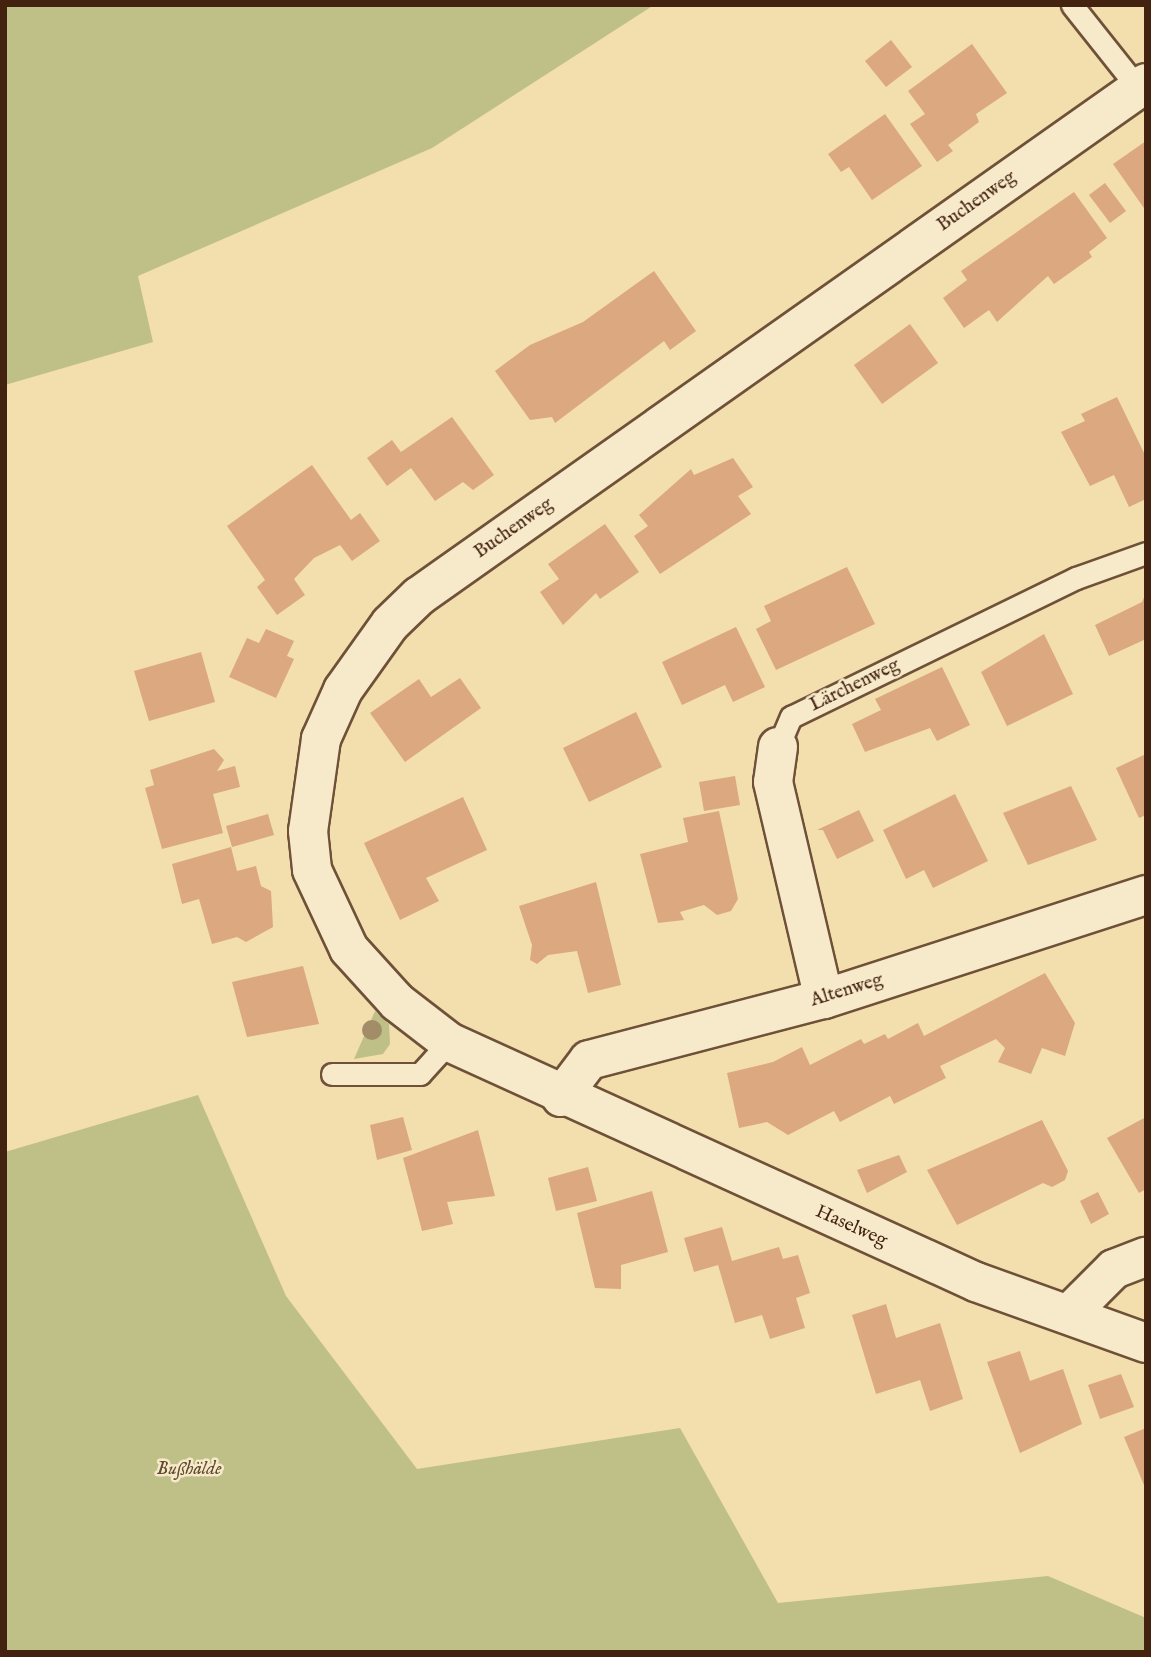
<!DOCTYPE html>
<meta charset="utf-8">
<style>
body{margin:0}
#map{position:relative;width:1151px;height:1657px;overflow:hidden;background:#f3deae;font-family:"IM FELL English",serif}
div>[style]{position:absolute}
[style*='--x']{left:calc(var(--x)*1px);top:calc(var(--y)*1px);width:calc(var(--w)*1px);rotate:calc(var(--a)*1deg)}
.green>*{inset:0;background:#bec088}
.building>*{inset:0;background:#dba87f}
.roads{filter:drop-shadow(2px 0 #6f5138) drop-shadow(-2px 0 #6f5138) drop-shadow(0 2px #6f5138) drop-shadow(0 -2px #6f5138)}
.service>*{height:21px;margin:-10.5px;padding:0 10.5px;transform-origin:10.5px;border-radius:10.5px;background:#f7eaca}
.minor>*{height:38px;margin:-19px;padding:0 19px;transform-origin:19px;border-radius:19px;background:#f7eaca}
.trees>*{width:20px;height:20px;margin:-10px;border-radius:50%;background:#a38d68}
span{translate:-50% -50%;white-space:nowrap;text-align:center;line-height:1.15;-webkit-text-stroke:5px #f7eaca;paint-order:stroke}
.street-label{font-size:19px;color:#432210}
.park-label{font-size:19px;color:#624a2e;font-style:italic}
.frame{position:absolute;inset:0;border:7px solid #432210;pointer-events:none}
</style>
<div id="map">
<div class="green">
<i style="clip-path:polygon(5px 5px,654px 5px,432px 148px,138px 276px,153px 342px,5px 385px)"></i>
<i style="clip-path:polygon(375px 1011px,389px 1024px,390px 1044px,383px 1054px,354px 1059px)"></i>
<i style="clip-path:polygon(198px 1095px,286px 1296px,417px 1469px,680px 1428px,778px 1603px,1048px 1576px,1146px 1618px,1146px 1652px,5px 1652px,5px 1152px)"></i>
</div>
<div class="building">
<i style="clip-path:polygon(891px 40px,912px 67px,886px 87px,865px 61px)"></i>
<i style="clip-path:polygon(972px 44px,1007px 93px,976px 114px,979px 122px,948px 145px,953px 151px,937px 162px,910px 124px,925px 114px,908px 91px)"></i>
<i style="clip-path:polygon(885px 114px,922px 166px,872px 200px,849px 167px,841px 172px,828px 154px)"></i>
<i style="clip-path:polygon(1146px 141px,1146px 211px,1113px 164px)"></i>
<i style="clip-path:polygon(1105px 183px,1126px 211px,1110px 223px,1089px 195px)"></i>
<i style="clip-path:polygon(1074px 192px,1107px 238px,1089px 252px,1092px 257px,1054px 284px,1048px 276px,997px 322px,989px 310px,964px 328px,943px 298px,967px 280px,961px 271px)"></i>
<i style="clip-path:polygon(654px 271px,696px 331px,670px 350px,664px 341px,555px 423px,552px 417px,530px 420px,495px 371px,530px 345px,583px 322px)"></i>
<i style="clip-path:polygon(910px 324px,938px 363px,882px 404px,854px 365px)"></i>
<i style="clip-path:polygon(1117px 397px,1146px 457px,1146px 499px,1129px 507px,1114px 475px,1090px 486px,1061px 432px,1085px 421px,1081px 414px)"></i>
<i style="clip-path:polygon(452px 417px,494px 475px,473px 490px,463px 482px,435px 501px,411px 468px,387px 486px,367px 458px,392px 440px,401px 452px)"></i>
<i style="clip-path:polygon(733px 458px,753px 487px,738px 496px,751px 514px,660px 574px,634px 536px,648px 526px,639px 515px,691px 469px,694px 475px)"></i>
<i style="clip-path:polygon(312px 465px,351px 520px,360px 513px,380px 541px,352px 561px,340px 545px,314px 558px,294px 579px,305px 595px,277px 615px,257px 587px,265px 580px,227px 526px)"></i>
<i style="clip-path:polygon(605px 524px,639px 572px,600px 599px,596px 593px,563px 625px,540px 592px,559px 579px,548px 564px)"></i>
<i style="clip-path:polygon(847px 567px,875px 624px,776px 670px,756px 629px,771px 621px,764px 606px)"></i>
<i style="clip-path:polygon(1146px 593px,1146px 639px,1109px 656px,1095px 625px,1142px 602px)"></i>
<i style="clip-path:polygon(736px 627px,765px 687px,733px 702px,725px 685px,682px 705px,662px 662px)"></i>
<i style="clip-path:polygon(266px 629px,294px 641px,287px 656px,294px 659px,276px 698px,229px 677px,247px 638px,259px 643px)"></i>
<i style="clip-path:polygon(1044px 634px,1073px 694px,1007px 726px,981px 672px)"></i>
<i style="clip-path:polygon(201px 652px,215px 702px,149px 721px,134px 671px)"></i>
<i style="clip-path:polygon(942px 667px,970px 725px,937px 741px,930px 728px,865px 752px,852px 724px,881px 710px,875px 699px)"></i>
<i style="clip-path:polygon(460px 678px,481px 708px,405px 762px,370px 713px,419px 679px,431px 697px)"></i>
<i style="clip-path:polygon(636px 712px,662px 767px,589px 802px,563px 748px)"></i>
<i style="clip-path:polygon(214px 749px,224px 760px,217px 771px,235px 766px,240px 787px,213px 794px,223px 833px,162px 849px,145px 788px,154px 785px,150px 770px)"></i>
<i style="clip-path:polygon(1146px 754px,1146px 815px,1139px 818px,1116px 768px)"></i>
<i style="clip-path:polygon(735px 776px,740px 805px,704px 811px,699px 782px)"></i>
<i style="clip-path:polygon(1071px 786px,1097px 840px,1028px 865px,1003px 813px)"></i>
<i style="clip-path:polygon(955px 794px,988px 861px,933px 888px,924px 870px,906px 879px,883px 830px)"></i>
<i style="clip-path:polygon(463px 797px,487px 850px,426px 878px,439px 901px,400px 920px,364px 843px)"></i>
<i style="clip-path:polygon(859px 810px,874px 841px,837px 859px,823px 830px,817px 830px)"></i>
<i style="clip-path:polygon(719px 811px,738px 899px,731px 911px,717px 915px,704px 905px,680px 912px,684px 920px,658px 923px,640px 854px,688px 842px,683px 818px)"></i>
<i style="clip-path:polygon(268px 814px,274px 835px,232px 847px,226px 826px)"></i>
<i style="clip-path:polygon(231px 847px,237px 871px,256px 866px,261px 886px,271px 891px,273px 927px,246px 942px,237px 937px,212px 944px,199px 899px,182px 904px,172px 864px)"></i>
<i style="clip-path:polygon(596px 882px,621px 985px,588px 993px,577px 951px,548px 955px,537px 964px,530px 960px,532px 945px,519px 906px)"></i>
<i style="clip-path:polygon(303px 966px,319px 1024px,247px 1037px,232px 982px)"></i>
<i style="clip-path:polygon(1045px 973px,1075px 1023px,1065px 1056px,1042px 1048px,1031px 1074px,998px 1062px,1005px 1048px,996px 1039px,940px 1066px,946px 1078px,894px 1104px,890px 1096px,840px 1122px,834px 1111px,788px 1135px,767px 1122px,739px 1128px,727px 1073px,773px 1062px,802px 1047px,810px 1065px,861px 1039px,864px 1044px,885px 1034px,888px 1039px,918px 1023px,924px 1036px)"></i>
<i style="clip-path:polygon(403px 1117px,412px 1150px,377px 1160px,370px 1125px)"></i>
<i style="clip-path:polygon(1146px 1117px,1146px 1189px,1139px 1193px,1107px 1138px)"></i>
<i style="clip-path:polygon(1042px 1120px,1068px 1171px,1065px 1180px,1052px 1187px,1043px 1183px,957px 1225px,927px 1170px)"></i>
<i style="clip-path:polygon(478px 1130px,495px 1196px,447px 1202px,453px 1224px,422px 1231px,403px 1158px)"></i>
<i style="clip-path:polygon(899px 1155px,907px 1172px,867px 1193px,857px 1170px)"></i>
<i style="clip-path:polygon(588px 1167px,597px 1201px,556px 1211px,548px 1178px)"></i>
<i style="clip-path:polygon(652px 1191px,668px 1252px,621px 1265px,621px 1289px,595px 1288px,577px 1213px)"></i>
<i style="clip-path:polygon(1098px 1192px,1109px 1214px,1091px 1224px,1080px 1201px)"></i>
<i style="clip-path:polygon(722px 1227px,732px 1261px,779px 1247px,783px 1259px,798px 1255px,810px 1293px,796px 1298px,805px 1328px,770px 1339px,762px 1315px,735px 1323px,718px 1265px,694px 1272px,684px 1238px)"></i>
<i style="clip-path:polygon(886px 1304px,896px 1338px,940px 1323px,963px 1399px,930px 1411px,920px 1380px,876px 1394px,852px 1315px)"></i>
<i style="clip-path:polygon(1020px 1351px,1030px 1381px,1063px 1369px,1082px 1424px,1020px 1453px,987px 1362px)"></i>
<i style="clip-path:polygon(1121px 1374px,1134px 1407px,1100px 1419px,1088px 1385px)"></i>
<i style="clip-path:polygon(1146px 1428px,1146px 1490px,1124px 1437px)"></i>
</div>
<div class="roads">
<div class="service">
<i style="--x:1072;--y:5;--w:106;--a:51.5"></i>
<i style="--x:778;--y:747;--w:33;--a:-67"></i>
<i style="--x:791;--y:717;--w:317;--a:-26"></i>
<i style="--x:1076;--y:578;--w:74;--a:-19.7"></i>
<i style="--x:332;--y:1074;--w:88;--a:0"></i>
<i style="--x:420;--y:1074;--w:43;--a:-47.8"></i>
</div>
<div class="minor">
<i style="--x:1146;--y:83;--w:890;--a:144.79"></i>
<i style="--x:419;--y:596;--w:40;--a:136"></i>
<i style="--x:390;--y:624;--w:81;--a:125.5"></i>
<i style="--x:343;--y:690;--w:54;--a:114.2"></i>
<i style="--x:321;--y:739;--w:93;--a:98"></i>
<i style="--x:308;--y:831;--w:39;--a:84"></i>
<i style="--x:312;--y:870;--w:87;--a:64.9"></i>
<i style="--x:349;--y:949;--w:72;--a:47.8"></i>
<i style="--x:397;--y:1002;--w:66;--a:37.6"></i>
<i style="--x:449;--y:1042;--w:579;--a:24.48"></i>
<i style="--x:976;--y:1282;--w:181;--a:19.7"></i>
<i style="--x:778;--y:747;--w:35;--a:98"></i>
<i style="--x:773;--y:782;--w:223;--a:76.8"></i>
<i style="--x:561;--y:1097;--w:46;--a:-52.9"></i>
<i style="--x:589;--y:1060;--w:243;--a:-14.6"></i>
<i style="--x:824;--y:999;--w:338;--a:-17.9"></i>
<i style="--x:1070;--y:1313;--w:62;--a:-45"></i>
<i style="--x:1114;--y:1269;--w:34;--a:-21"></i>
</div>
</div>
<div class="trees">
<i style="left:372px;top:1030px"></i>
</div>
<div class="street-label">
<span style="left:977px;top:202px;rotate:-35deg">Buchenweg</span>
<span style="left:514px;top:529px;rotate:-35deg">Buchenweg</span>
<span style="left:855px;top:686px;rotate:-26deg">Lärchenweg</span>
<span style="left:847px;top:991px;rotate:-17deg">Altenweg</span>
<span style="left:851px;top:1227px;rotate:24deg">Haselweg</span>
</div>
<div class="park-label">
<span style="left:189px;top:1470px">Bußhälde</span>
</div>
<div class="frame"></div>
</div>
